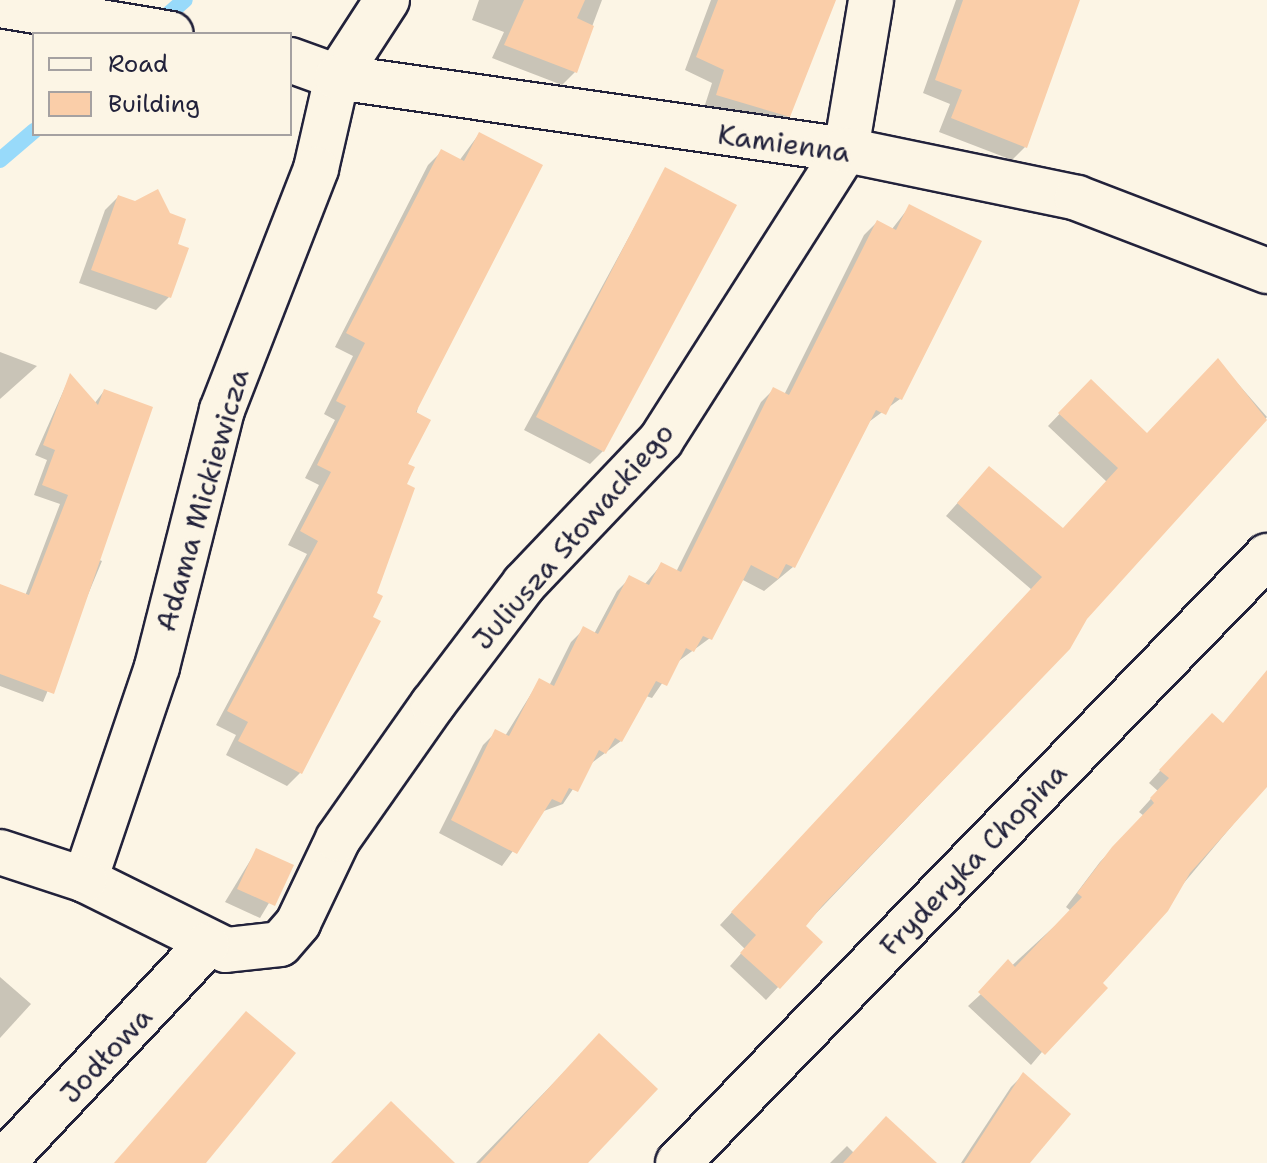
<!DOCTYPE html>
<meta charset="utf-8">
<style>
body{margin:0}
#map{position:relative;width:1267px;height:1163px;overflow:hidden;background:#fcf5e5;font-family:"Shantell Sans",sans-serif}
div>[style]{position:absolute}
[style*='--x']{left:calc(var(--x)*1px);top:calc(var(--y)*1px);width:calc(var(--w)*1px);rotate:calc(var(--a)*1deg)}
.shadow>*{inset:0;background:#0003}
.stream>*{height:16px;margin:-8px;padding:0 8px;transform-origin:8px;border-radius:8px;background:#98dafa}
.building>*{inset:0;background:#facea9}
.roads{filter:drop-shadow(2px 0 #22223b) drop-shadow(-2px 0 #22223b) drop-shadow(0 2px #22223b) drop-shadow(0 -2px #22223b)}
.street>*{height:44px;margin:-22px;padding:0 22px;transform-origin:22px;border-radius:22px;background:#fcf5e5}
span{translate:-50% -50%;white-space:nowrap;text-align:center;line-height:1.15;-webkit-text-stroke:7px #fcf5e5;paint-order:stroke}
.street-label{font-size:28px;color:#22223b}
.legend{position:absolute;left:32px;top:32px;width:260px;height:104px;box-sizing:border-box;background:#fcf5e5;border:2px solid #a5a1a1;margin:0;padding:10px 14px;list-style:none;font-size:24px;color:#22223b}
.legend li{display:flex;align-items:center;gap:16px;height:40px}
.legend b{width:40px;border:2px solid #a5a1a1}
</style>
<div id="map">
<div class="shadow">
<i style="clip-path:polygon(479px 0,602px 0,575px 72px,562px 85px,492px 58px,504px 32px,472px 20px)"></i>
<i style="clip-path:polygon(711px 0,833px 0,788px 116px,775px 129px,704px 108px,712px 83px,685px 70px)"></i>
<i style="clip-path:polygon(956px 0,1077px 0,1025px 147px,1012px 160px,939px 132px,950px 104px,923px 93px)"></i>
<i style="clip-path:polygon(479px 134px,405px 465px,300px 773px,287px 786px,226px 755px,236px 735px,216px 725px,307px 554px,288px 545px,319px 485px,305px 478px,335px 420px,324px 414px,353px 356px,335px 347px,428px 165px,441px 152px,459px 161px)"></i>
<i style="clip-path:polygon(666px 169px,603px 451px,590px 464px,524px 430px)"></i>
<i style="clip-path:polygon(118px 197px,175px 245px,169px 297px,156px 310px,79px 283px,105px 210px)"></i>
<i style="clip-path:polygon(910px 206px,900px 399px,866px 424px,793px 567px,764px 591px,741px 579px,710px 638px,676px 663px,652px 698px,646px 696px,621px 741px,589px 765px,563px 804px,541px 812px,502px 866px,439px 833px,483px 745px,496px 732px,505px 736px,539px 681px,549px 686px,571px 642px,584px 629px,594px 634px,617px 591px,630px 578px,644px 585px,662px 564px,676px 572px,761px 402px,774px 389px,784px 395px,864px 235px,877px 222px,892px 229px)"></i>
<i style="clip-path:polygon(0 352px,37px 366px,0 399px)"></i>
<i style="clip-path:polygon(1218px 361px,1267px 417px,1086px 618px,1069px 648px,804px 926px,820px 942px,766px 1000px,730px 966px,745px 949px,720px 925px,1032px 590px,946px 516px,977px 481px,1063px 530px,1107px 482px,1048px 426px,1091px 381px,1147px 435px)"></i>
<i style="clip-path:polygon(70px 376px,94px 404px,104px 391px,94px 558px,102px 561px,43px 702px,0 686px,0 586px,25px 596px,60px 504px,34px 495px,47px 460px,35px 455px)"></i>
<i style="clip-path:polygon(1246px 698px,1267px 716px,1267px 784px,1031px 1065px,968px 1006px,1071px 911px,1066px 907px,1100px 862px,1144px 816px,1139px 812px,1158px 791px,1149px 783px,1200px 727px,1222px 725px)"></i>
<i style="clip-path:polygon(256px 851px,291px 866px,260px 918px,225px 902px)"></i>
<i style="clip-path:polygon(0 977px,31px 1004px,0 1038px)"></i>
<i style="clip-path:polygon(599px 1036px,585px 1163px,476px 1163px)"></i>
<i style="clip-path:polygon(1023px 1075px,1027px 1163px,961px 1163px,1011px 1087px)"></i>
<i style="clip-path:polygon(847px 1146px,854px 1153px,934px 1163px,830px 1163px)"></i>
</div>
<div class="stream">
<i style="--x:156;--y:25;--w:38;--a:-41"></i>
<i style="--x:0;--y:160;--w:45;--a:-40.5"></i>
</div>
<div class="building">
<i style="clip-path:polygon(524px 0,585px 0,577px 18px,594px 26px,577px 73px,504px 45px)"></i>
<i style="clip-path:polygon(718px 0,836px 0,790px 117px,716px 95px,724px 70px,696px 57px)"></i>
<i style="clip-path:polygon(963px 0,1080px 0,1027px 148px,951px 118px,962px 90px,935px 80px)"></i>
<i style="clip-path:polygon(479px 132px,543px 165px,416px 412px,431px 420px,408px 464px,415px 467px,407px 484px,415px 488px,377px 593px,383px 596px,373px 617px,381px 621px,302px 774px,238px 741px,248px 722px,227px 711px,318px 541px,300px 531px,331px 472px,317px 465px,346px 406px,336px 401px,365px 343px,346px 333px,441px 149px,464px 161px)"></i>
<i style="clip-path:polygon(665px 167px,737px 205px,604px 452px,536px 417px)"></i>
<i style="clip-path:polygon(158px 189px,170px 213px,186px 219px,178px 244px,189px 248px,171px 298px,91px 270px,118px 195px,135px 201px)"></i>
<i style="clip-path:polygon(909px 204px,982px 241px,902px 400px,895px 397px,886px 415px,876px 410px,795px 568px,786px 564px,778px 579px,751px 565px,712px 640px,703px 636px,694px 652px,686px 648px,667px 686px,656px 681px,622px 742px,615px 738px,606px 754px,599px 750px,578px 792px,569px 788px,561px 803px,552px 799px,517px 854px,451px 820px,495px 729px,509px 736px,539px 678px,554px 686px,583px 626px,598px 634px,629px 575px,649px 585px,661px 562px,681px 572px,773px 387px,789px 395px,877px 220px,896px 230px)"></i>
<i style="clip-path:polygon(1218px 358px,1267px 420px,1087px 619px,1070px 649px,822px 906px,806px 926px,823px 942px,780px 989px,740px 953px,756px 935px,731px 912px,1042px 577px,957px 503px,989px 466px,1063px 528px,1118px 468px,1058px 413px,1091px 379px,1147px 433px)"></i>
<i style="clip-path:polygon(70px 373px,98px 405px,104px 389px,153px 407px,54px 694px,0 674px,0 584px,29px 595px,68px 495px,42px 485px,55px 450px,43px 445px)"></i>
<i style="clip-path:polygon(1267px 670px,1267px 787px,1190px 873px,1168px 911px,1103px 983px,1108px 988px,1045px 1055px,978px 992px,1008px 959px,1015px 967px,1082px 897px,1077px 893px,1112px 847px,1154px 803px,1150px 798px,1169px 778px,1159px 770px,1212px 713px,1223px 723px)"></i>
<i style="clip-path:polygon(256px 848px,294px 865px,275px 906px,237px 889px)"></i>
<i style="clip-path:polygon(246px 1011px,296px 1053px,206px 1163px,114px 1163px)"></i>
<i style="clip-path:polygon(599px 1033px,658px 1089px,588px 1163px,480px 1163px)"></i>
<i style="clip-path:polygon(1023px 1072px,1071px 1114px,1030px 1163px,964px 1163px)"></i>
<i style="clip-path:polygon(391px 1101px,455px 1163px,331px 1163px)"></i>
<i style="clip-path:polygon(886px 1116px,937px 1163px,843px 1163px)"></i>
</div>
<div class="roads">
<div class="street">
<i style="--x:387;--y:0;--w:92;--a:123"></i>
<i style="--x:337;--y:77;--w:94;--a:102.9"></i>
<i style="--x:316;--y:169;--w:259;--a:111.3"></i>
<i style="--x:222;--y:410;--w:265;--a:104.2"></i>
<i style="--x:157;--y:667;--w:225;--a:108.7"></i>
<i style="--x:85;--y:880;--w:157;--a:26.4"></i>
<i style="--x:226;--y:950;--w:54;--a:-6.3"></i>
<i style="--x:280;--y:944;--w:28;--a:-49"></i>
<i style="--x:298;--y:923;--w:93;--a:-64.5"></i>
<i style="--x:338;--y:839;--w:165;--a:-54.9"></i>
<i style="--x:433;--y:704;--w:151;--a:-52.8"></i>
<i style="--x:524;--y:584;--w:199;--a:-46.4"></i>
<i style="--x:661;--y:440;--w:344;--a:-57.5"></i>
<i style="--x:846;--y:150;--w:152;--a:-80.5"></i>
<i style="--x:0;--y:5;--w:173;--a:9.6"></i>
<i style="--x:290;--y:60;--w:50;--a:19.9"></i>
<i style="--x:337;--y:77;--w:514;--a:8.16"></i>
<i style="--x:846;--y:150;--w:236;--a:11.7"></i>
<i style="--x:1077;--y:198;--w:204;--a:21"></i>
<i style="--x:0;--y:852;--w:89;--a:18.2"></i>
<i style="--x:2;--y:1163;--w:299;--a:-46.8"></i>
<i style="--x:678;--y:1163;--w:846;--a:-45.86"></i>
</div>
</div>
<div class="street-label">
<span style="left:784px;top:143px;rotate:8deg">Kamienna</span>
<span style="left:202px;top:500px;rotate:-74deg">Adama Mickiewicza</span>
<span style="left:573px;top:536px;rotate:-49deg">Juliusza Słowackiego</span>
<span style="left:973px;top:859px;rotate:-46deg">Fryderyka Chopina</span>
<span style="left:106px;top:1055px;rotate:-47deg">Jodłowa</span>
</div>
<ul class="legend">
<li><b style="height:10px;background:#fcf5e5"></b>Road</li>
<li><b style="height:22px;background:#facea9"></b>Building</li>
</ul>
</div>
